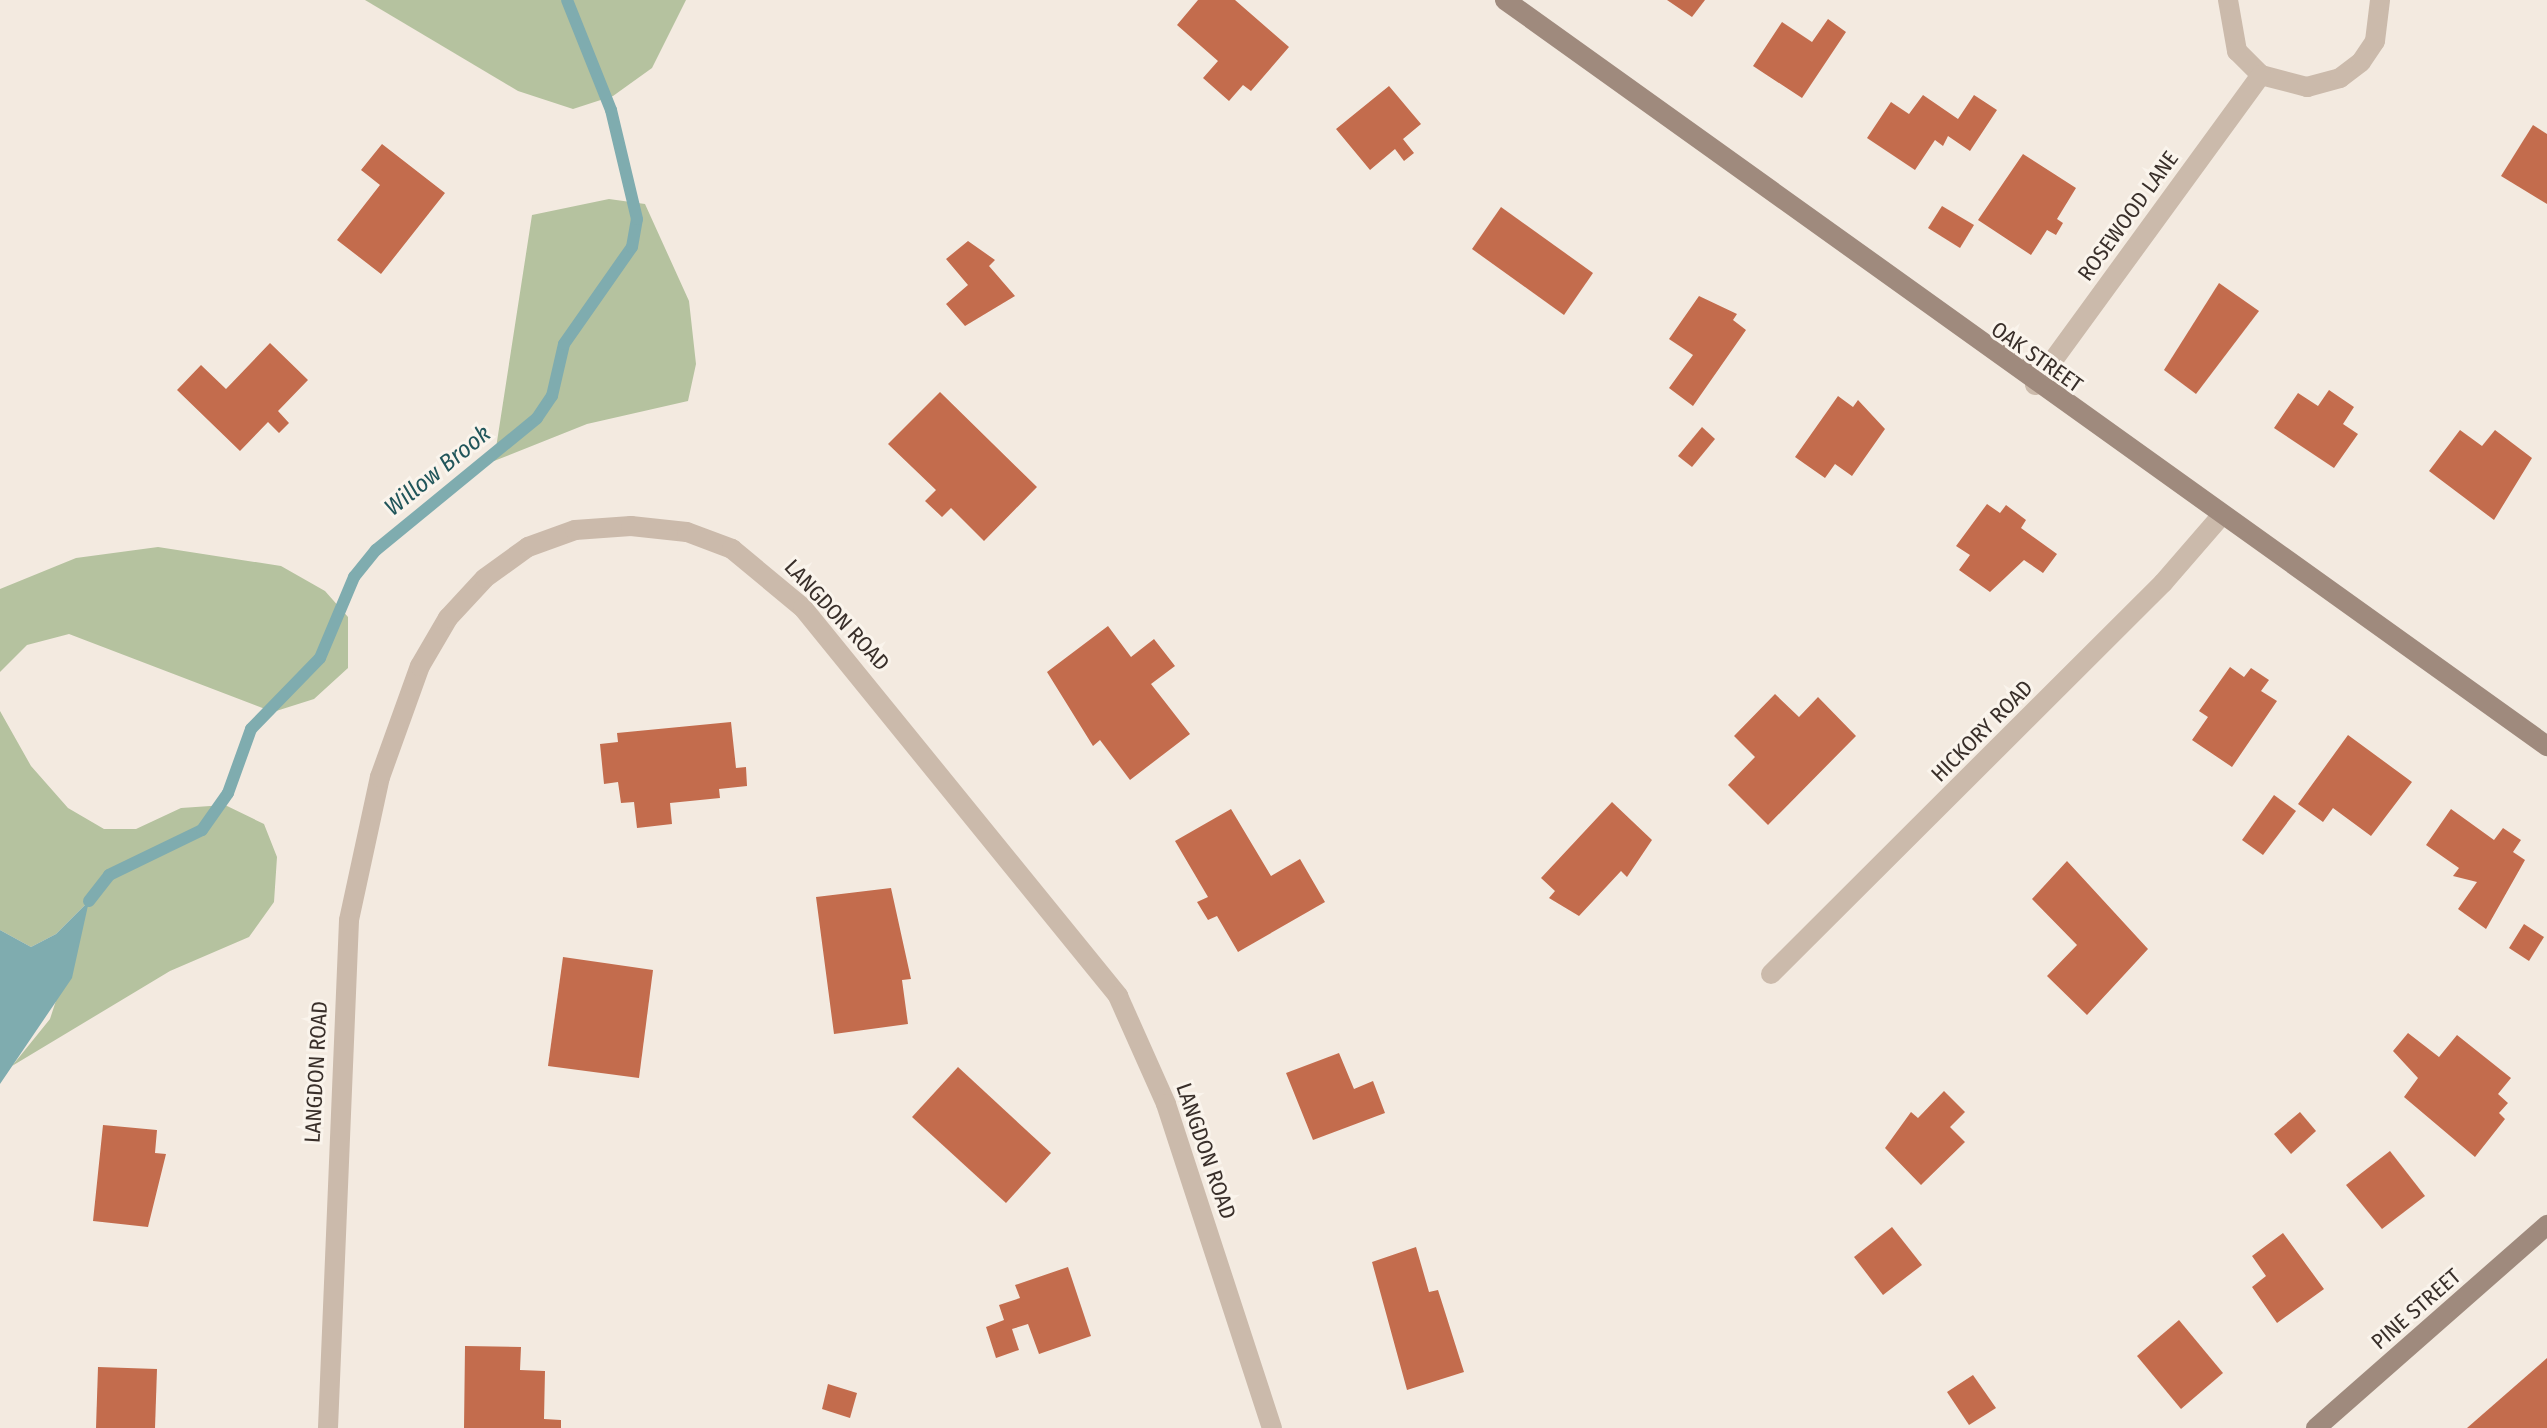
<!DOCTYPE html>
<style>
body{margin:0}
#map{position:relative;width:2547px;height:1428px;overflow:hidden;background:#f3eae0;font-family:"Fira Sans Condensed",sans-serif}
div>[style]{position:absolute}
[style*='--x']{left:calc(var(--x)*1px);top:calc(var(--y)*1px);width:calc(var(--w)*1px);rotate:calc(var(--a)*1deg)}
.green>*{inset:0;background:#b5c29f}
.water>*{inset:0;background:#7facaf}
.stream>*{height:12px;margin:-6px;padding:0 6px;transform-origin:6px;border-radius:6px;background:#7facaf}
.building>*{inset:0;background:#c36c4d}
.minor>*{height:20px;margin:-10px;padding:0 10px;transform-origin:10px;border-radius:10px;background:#cbbaab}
.secondary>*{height:20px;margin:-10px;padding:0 10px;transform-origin:10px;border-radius:10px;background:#9f8a7d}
span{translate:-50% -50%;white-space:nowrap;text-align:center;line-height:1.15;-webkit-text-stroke:6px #faf4ec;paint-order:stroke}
.street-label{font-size:22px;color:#392f2a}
.water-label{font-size:24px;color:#20555a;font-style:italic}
</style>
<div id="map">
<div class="green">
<i style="clip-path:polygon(365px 0,686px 0,652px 68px,613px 96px,573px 109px,518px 91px)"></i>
<i style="clip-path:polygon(609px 199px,645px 204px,689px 301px,696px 364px,688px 401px,587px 424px,494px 461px,532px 215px)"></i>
<i style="clip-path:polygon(158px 547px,281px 566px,325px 591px,348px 617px,348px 668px,314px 699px,273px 712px,69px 634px,27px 645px,0 672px,0 589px,76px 558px)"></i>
<i style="clip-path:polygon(0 711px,31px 766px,68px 808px,104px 829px,136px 829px,181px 808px,225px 805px,264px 824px,277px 857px,274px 902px,249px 937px,170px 971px,12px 1066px,50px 1019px,88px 902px,56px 934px,31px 947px,0 930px)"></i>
</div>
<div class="water">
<i style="clip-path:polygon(89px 901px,72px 978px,0 1084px,0 930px,31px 947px,56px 934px)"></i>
</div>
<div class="stream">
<i style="--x:89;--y:901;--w:33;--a:-52"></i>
<i style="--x:109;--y:875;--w:103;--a:-25.8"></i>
<i style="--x:202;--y:830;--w:45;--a:-54.9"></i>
<i style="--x:228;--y:793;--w:68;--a:-70.2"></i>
<i style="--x:251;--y:729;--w:99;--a:-45.8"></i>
<i style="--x:320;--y:658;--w:88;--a:-67.2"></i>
<i style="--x:354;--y:577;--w:35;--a:-51"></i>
<i style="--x:376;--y:550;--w:208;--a:-39.3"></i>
<i style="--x:537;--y:418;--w:27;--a:-56"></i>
<i style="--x:552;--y:396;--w:53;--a:-77"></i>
<i style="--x:564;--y:344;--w:118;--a:-55"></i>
<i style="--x:632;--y:247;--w:28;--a:-80"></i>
<i style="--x:637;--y:219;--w:112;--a:-103.4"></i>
<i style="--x:611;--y:110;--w:118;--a:-111.8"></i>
</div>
<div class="building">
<i style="clip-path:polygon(1198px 0,1235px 0,1289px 47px,1251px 91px,1243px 85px,1229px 101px,1203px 78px,1218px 61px,1177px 25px)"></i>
<i style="clip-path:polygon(1667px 0,1705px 0,1692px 17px)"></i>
<i style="clip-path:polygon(1828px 19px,1846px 32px,1802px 98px,1753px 66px,1782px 22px,1812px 42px)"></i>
<i style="clip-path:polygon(1389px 86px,1421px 124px,1403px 139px,1414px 153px,1404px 161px,1395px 149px,1370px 170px,1336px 129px)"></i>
<i style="clip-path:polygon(1923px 95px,1958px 119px,1974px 95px,1997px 110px,1970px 151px,1948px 136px,1943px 146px,1935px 140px,1915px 170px,1867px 138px,1891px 102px,1909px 114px)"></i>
<i style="clip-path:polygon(2533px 125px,2547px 134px,2547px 204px,2501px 176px)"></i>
<i style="clip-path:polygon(382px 144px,445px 193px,381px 274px,337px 240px,380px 185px,361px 170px)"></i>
<i style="clip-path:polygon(2023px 154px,2076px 188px,2057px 219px,2063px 223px,2056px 235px,2047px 230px,2031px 255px,1978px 220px)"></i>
<i style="clip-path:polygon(1942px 206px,1974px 225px,1960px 248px,1928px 228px)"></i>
<i style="clip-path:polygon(1501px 207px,1593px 273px,1564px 315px,1472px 249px)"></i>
<i style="clip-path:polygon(968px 241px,995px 260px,989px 266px,1015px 296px,965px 326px,946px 304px,968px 285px,946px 259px)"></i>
<i style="clip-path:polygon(2219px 283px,2259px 311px,2196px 394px,2164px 370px)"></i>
<i style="clip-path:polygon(1699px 296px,1737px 314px,1733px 320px,1746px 330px,1693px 406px,1669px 388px,1693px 355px,1669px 339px)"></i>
<i style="clip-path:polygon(270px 343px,308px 380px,278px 411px,289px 423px,279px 433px,268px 422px,240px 451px,177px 390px,201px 365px,226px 389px)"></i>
<i style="clip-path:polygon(2329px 390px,2354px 407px,2343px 424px,2358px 434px,2334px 468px,2274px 428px,2298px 393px,2318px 406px)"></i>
<i style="clip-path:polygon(940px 392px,1037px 487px,984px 541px,951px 508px,942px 517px,925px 501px,936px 490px,888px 444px)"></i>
<i style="clip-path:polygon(1838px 396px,1853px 407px,1858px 400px,1885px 429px,1852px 476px,1835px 464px,1825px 478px,1795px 457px)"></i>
<i style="clip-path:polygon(1702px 427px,1715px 439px,1692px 467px,1678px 456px)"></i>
<i style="clip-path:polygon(2460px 430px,2482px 446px,2495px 430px,2532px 458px,2494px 520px,2429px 471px)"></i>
<i style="clip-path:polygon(1987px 504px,2000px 513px,2006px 505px,2026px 520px,2021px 528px,2057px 554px,2043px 573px,2024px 560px,1990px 592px,1959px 570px,1970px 555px,1956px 546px)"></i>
<i style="clip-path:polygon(1108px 626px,1131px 657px,1154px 639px,1175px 666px,1151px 684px,1190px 734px,1130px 780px,1100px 740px,1093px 746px,1047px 672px)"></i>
<i style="clip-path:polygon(2230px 667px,2244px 677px,2251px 668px,2269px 680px,2261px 691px,2277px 701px,2232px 767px,2192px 740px,2208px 717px,2199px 711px)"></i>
<i style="clip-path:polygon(1775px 694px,1799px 717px,1818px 697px,1856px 736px,1768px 825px,1728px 785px,1755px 757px,1734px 736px)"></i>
<i style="clip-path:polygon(731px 722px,736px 768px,746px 767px,747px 786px,719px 789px,720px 798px,670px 803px,672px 824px,637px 828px,634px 802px,621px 803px,618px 782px,604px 784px,600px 744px,618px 742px,617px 733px)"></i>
<i style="clip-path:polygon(2348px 735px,2412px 782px,2371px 836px,2333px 808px,2323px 822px,2298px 804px)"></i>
<i style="clip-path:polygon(2274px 795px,2296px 811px,2263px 855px,2242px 840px)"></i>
<i style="clip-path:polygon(1612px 802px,1652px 840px,1627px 877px,1621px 871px,1579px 916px,1549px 898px,1555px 891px,1541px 878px)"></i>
<i style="clip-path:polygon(1231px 809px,1271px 876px,1300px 859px,1325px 902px,1238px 952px,1217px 916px,1208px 920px,1197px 902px,1208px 897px,1175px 841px)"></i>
<i style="clip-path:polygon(2451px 809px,2494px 840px,2503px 828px,2521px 840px,2513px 852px,2525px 860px,2486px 929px,2458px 909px,2477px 882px,2453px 876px,2459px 868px,2426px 845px)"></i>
<i style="clip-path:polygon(2067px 861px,2148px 949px,2087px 1015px,2047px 976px,2077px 945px,2032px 899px)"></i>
<i style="clip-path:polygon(891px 888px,911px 979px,902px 980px,908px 1024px,834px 1034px,816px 897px)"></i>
<i style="clip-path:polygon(2524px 924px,2544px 937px,2529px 961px,2509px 948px)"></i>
<i style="clip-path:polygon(563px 957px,653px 970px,639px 1078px,548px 1066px)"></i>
<i style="clip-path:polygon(2408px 1033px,2439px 1057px,2457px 1035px,2511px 1078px,2498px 1094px,2508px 1103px,2499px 1113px,2505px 1119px,2475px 1157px,2404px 1097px,2418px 1078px,2393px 1051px)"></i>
<i style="clip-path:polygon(1339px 1053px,1354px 1089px,1373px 1081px,1385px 1113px,1313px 1140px,1286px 1073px)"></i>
<i style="clip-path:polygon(958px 1067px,1051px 1153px,1006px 1203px,912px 1117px)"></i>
<i style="clip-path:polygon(1944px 1091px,1965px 1112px,1950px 1127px,1965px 1142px,1921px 1185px,1885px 1148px,1911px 1112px,1918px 1118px)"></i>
<i style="clip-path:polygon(2300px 1112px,2316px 1131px,2291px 1154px,2274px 1134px)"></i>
<i style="clip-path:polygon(103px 1125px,157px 1130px,155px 1153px,166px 1154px,148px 1227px,93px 1221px)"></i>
<i style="clip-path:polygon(2390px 1151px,2425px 1196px,2382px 1229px,2346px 1185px)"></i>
<i style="clip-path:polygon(1892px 1227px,1922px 1265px,1883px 1295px,1854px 1257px)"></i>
<i style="clip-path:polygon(2283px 1233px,2324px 1289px,2277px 1323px,2252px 1287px,2266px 1276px,2252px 1256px)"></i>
<i style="clip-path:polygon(1416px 1247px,1429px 1292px,1438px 1290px,1464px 1372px,1407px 1390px,1372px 1262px)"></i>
<i style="clip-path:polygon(1068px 1267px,1091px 1336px,1039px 1354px,1028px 1324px,1012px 1329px,1019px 1350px,996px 1358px,986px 1327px,1004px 1320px,999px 1305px,1020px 1298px,1015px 1285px)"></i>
<i style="clip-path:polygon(2179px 1320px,2223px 1373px,2181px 1409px,2137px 1356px)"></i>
<i style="clip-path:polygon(465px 1346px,521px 1347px,520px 1370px,545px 1371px,544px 1419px,561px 1420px,561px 1428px,464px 1428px)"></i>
<i style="clip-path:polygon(2547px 1358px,2547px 1428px,2467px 1428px)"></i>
<i style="clip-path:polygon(98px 1367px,157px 1369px,155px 1428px,96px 1428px)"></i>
<i style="clip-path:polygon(1973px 1375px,1996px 1408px,1969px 1425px,1947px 1392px)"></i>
<i style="clip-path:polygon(828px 1384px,857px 1393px,850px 1418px,822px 1409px)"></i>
</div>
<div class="minor">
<i style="--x:2228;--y:0;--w:52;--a:80"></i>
<i style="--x:2237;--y:51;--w:34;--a:45"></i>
<i style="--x:2261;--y:75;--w:48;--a:14.6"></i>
<i style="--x:2307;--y:87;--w:34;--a:-15"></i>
<i style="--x:2340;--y:78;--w:26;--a:-37"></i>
<i style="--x:2361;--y:62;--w:25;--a:-56"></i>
<i style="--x:2375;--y:41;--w:41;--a:-83"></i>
<i style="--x:2035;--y:385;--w:384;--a:-53.9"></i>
<i style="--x:1771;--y:974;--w:554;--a:-44.93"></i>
<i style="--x:2163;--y:583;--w:89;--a:-49.1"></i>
<i style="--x:328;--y:1428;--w:508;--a:-87.63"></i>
<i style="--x:349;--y:920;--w:146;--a:-77.8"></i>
<i style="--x:380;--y:777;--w:118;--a:-70.2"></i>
<i style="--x:420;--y:666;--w:56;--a:-59.7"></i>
<i style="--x:448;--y:618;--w:54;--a:-47.2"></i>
<i style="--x:485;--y:578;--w:53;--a:-35.8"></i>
<i style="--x:528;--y:547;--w:50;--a:-19.9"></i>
<i style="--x:575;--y:530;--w:56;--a:-4.1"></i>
<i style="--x:631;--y:526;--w:56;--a:6.1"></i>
<i style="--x:687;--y:532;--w:48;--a:20.7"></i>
<i style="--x:732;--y:549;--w:92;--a:39.7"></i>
<i style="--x:803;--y:608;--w:500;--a:50.9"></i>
<i style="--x:1118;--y:996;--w:118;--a:66"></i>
<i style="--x:1166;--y:1104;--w:341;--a:71.9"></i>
</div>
<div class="secondary">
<i style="--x:1505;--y:0;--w:1282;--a:35.6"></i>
<i style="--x:2316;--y:1428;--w:308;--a:-41.3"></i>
</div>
<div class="street-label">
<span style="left:2128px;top:216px;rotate:-54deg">ROSEWOOD LANE</span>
<span style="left:2037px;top:357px;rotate:35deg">OAK STREET</span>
<span style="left:837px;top:615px;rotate:47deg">LANGDON ROAD</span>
<span style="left:1982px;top:731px;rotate:-45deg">HICKORY ROAD</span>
<span style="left:316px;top:1072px;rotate:-87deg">LANGDON ROAD</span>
<span style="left:1206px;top:1151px;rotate:71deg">LANGDON ROAD</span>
<span style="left:2416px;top:1309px;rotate:-41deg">PINE STREET</span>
</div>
<div class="water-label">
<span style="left:438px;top:471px;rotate:-39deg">Willow Brook</span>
</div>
</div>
